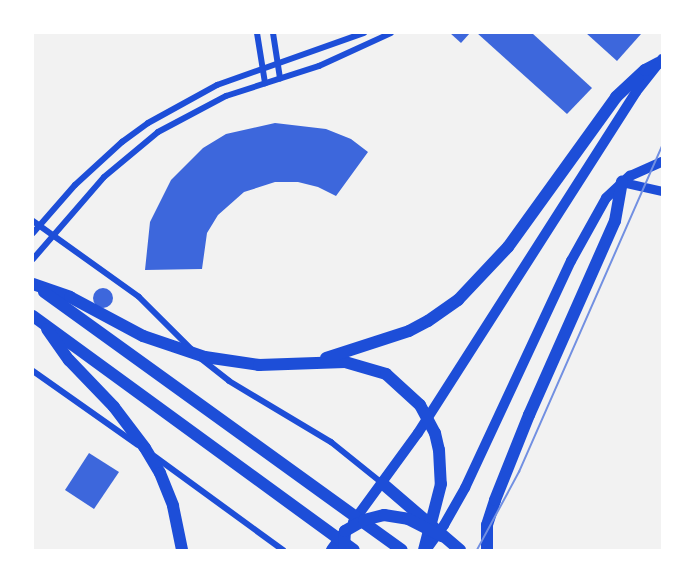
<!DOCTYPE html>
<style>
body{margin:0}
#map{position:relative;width:695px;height:583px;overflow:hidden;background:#f2f2f2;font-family:Ubuntu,sans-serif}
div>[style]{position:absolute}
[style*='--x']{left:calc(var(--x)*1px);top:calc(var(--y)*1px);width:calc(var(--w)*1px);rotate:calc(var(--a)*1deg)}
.building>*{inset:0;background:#3d67dc}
.round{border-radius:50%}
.minor>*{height:6px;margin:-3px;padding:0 3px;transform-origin:3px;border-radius:3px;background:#1d4ed8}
.tertiary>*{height:9px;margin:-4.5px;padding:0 4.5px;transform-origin:4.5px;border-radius:4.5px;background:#1d4ed8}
.secondary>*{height:10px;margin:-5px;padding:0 5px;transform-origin:5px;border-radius:5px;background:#1d4ed8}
.primary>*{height:12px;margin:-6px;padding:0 6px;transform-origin:6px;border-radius:6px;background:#1d4ed8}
.trunk>*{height:12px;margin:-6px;padding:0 6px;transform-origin:6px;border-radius:6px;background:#1d4ed8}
.tram>*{height:1.5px;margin:-0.75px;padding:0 0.75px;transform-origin:0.75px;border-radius:0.75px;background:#7290e2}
span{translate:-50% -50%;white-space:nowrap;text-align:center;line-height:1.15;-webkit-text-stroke:5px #fff;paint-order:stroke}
.frame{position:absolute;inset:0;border:34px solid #fff;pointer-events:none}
</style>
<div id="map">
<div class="building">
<i style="clip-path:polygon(450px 33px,470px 33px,461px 43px)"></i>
<i style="clip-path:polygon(477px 33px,532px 33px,592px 88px,567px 114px)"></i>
<i style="clip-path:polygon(586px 33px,640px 33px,641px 34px,617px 61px)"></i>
<i style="clip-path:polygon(275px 123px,326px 129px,351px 139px,368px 152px,336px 196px,318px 187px,298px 182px,275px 182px,244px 192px,218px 215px,207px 233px,202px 269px,145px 270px,150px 222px,171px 180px,203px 148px,226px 134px)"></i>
<i class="round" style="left:93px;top:288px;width:20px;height:20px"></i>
<i style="clip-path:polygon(89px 453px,119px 472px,94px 509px,65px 490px)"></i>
</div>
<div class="minor">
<i style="--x:257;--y:33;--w:51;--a:80.9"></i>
<i style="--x:273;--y:33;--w:46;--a:81.2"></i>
<i style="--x:33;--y:221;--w:130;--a:35.6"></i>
<i style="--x:139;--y:297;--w:76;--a:45"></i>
<i style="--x:33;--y:233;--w:64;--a:-48.8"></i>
<i style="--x:75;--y:185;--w:64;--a:-42.5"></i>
<i style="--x:122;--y:142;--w:32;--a:-36"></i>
<i style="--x:148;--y:123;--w:79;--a:-28.8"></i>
<i style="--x:217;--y:85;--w:156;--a:-19.5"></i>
<i style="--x:33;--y:259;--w:108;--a:-49.1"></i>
<i style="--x:104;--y:177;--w:70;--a:-39.8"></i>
<i style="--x:158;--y:132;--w:77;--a:-27.9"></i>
<i style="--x:226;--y:96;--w:98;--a:-17.9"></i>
<i style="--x:319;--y:66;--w:79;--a:-24.6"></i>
<i style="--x:200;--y:358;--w:37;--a:38"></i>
<i style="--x:229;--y:381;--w:119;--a:30.9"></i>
<i style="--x:331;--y:442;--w:65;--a:38.8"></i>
<i style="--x:33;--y:371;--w:128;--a:35.2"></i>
<i style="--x:154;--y:456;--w:160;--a:36.1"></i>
</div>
<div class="tertiary">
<i style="--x:622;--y:182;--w:41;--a:12.7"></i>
</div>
<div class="secondary">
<i style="--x:353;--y:522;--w:110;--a:-53.9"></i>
<i style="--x:418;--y:433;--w:405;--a:-57.4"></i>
<i style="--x:636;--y:92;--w:42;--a:-51.8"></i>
<i style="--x:426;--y:550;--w:31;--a:-54"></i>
<i style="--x:444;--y:525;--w:43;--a:-60.4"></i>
<i style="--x:465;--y:488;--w:251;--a:-65"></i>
<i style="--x:571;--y:261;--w:72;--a:-60.9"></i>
<i style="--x:606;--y:198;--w:33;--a:-43"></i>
<i style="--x:630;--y:176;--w:35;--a:-24"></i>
</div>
<div class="primary">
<i style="--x:332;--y:550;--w:22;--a:-54"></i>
</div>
<div class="trunk">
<i style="--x:33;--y:284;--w:39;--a:19"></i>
<i style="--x:70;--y:297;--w:83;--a:28.1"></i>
<i style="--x:143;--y:336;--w:65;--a:18.7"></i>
<i style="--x:205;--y:357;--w:55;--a:8.4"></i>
<i style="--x:259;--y:365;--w:86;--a:-2"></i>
<i style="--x:345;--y:362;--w:43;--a:16.3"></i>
<i style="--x:386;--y:374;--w:46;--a:42.4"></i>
<i style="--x:420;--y:405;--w:32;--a:62"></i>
<i style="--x:435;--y:433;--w:17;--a:77"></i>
<i style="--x:439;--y:450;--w:34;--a:87"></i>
<i style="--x:441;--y:484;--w:68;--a:104.4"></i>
<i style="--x:44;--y:292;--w:441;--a:35.8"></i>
<i style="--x:33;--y:316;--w:397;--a:36.1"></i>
<i style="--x:47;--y:329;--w:38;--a:55"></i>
<i style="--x:69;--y:360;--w:65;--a:46.2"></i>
<i style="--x:114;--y:407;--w:51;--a:52.9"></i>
<i style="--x:145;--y:448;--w:29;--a:59"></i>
<i style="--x:160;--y:473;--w:35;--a:68"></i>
<i style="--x:173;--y:506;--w:45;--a:78.4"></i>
<i style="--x:326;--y:358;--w:87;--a:-18"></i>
<i style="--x:409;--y:331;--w:21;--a:-28"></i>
<i style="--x:428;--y:321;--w:37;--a:-35"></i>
<i style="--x:458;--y:300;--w:73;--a:-46.7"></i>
<i style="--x:508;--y:247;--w:185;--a:-54.2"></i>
<i style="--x:616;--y:97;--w:40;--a:-43"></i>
<i style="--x:645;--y:70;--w:15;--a:-28"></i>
<i style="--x:382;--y:483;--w:103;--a:40.7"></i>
<i style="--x:344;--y:549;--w:18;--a:-87"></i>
<i style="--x:345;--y:531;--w:22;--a:-30"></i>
<i style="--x:364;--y:520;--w:21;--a:-14"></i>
<i style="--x:384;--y:515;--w:24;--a:9"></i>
<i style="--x:408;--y:519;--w:38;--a:27"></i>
<i style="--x:487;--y:550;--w:25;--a:-90"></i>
<i style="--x:487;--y:525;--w:26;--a:-72"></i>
<i style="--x:495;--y:500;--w:92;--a:-68.2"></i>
<i style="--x:529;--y:415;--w:212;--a:-66.1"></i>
<i style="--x:615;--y:221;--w:40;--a:-80"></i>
</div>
<div class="tram">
<i style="--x:477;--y:550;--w:89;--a:-61.7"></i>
<i style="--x:519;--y:472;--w:356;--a:-66.3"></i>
</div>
<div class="frame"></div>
</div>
